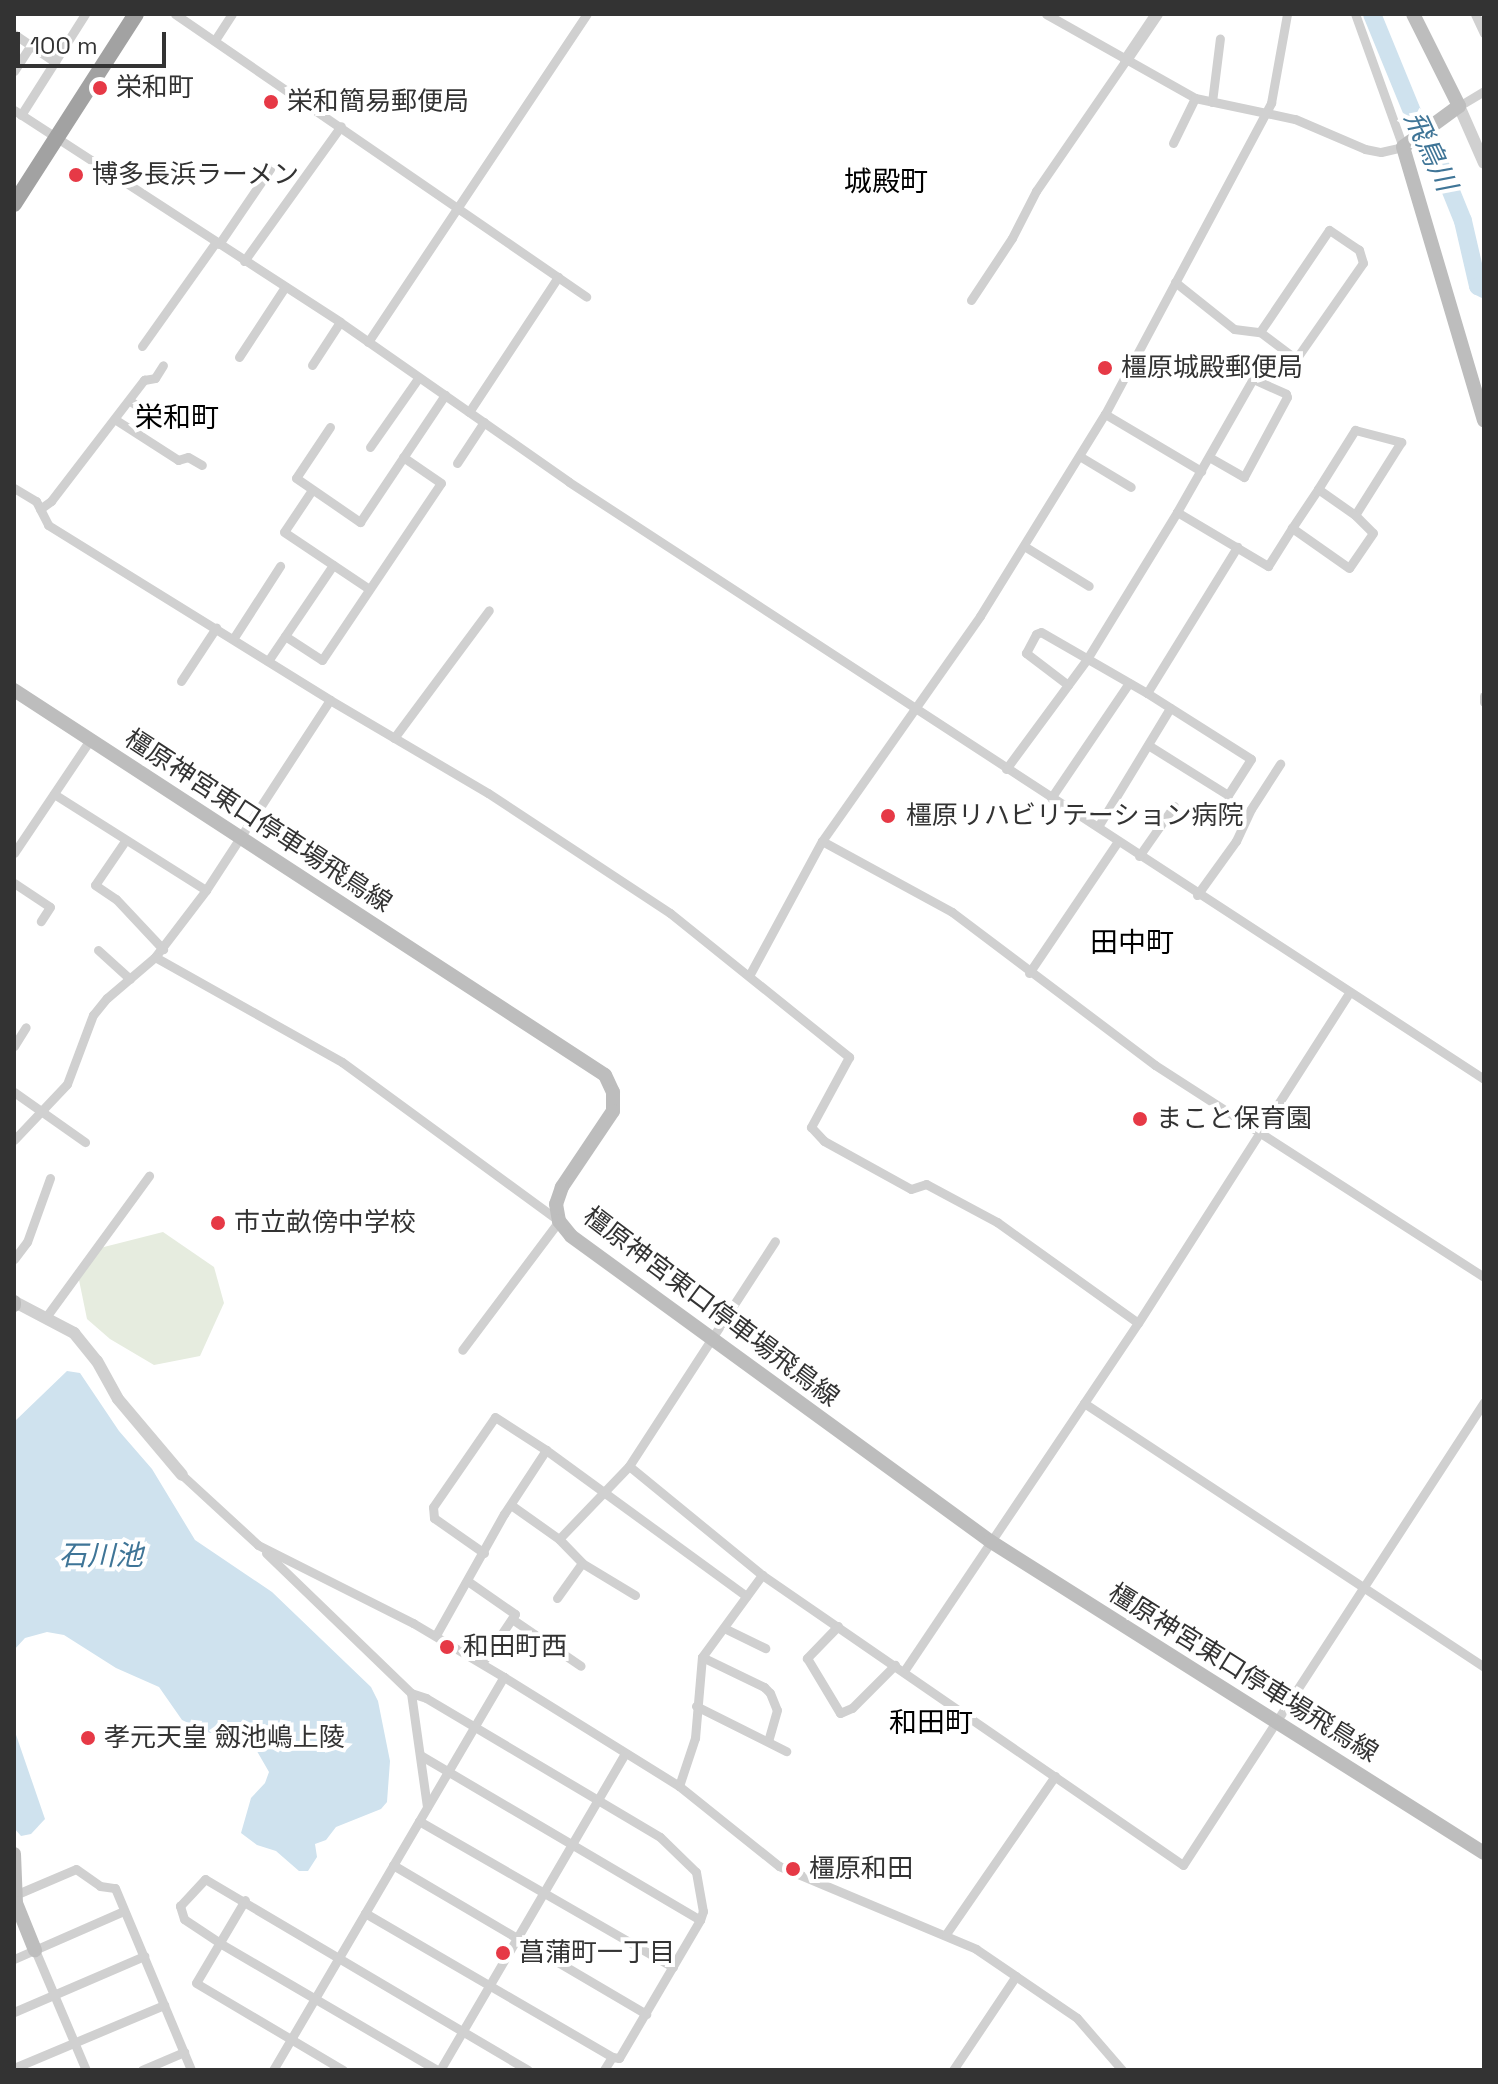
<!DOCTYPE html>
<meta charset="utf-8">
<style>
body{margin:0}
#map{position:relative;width:1498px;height:2084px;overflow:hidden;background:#fff;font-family:"Space Grotesk","Noto Sans JP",sans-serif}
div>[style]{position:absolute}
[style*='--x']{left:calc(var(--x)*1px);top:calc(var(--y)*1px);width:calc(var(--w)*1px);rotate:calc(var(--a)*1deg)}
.green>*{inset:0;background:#e6ecdf}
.water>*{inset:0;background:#cfe2ee}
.river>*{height:18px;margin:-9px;padding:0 9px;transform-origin:9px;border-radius:9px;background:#cfe2ee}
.minor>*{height:9px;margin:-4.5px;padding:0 4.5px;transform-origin:4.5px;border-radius:4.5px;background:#d0d0d0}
.tertiary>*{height:12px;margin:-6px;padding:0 6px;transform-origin:6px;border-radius:6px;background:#d0d0d0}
.secondary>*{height:14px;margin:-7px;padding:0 7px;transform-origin:7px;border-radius:7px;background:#bdbdbd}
.trunk>*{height:16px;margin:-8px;padding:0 8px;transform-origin:8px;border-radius:8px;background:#a2a2a2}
.dots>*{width:22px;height:22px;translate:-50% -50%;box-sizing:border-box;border:4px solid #fff;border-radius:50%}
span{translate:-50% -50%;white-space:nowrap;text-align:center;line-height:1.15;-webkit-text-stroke:8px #fff;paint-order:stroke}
.poi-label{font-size:26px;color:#333}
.left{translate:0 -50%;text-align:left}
.street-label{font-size:26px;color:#333}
.water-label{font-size:28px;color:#3f7597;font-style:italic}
.neighbourhood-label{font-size:28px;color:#000}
.frame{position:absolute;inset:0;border:16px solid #333;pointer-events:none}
.scale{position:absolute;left:16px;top:32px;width:150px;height:36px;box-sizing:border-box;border:4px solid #333;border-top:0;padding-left:10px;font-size:24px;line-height:28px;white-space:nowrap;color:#333;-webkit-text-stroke:6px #fff;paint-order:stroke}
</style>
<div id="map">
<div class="green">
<i style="clip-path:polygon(163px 1232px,214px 1267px,224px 1303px,200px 1356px,154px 1365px,110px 1339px,87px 1319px,79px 1280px,100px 1248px)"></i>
</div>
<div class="water">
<i style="clip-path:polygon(67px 1371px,80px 1373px,119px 1431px,152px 1469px,195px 1540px,272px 1592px,371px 1687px,378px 1701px,390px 1761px,387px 1802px,381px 1809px,336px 1827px,326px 1840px,315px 1844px,317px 1857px,308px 1871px,299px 1871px,276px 1851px,257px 1845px,241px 1833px,251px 1798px,265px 1783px,269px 1772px,254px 1746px,235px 1733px,210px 1733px,182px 1720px,159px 1687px,116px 1668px,64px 1635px,47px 1632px,25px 1638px,14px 1650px,14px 1422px)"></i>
<i style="clip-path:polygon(14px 1729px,45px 1819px,31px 1834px,21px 1836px,14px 1828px)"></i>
</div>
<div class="river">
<i style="--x:1372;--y:14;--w:108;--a:67.7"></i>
<i style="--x:1413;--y:114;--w:62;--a:62.2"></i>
<i style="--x:1442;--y:169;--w:56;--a:68"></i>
<i style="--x:1463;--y:221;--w:67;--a:77"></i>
<i style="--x:1478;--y:286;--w:7;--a:27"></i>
</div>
<div class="minor">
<i style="--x:175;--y:14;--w:499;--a:34.5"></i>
<i style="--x:1046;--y:14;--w:171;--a:29.4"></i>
<i style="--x:1195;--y:98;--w:102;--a:11.9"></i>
<i style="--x:1295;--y:119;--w:76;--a:23.2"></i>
<i style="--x:1365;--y:149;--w:16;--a:11"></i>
<i style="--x:1381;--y:152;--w:23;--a:-13"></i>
<i style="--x:1403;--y:147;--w:141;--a:-109.8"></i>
<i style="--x:1475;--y:14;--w:21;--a:65"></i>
<i style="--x:14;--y:34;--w:50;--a:34.3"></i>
<i style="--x:215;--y:40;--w:31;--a:-57"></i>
<i style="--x:14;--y:71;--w:31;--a:-57"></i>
<i style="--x:1212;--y:102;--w:64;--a:-82.9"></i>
<i style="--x:1459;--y:106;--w:29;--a:-31"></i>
<i style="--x:14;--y:110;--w:389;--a:33"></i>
<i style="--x:340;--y:322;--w:279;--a:34.9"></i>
<i style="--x:569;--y:482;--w:1093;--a:33.12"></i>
<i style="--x:21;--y:115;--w:120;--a:-57.6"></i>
<i style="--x:1173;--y:143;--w:50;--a:-63.9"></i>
<i style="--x:219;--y:244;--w:91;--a:-55.8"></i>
<i style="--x:244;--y:261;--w:166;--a:-54.3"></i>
<i style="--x:1175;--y:282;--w:75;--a:38.5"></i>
<i style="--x:1234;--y:329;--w:26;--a:7"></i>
<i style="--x:1260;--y:332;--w:45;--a:36.9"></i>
<i style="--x:1296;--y:359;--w:117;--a:-55.1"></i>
<i style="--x:1363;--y:263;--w:14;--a:-107"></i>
<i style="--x:1359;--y:250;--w:36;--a:-146"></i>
<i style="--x:1329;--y:230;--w:123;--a:124.1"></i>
<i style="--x:971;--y:300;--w:74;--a:-56.5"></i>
<i style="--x:1012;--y:238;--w:53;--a:-62.9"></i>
<i style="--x:1036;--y:191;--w:159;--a:-55.5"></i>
<i style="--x:368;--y:342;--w:394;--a:-56.3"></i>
<i style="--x:142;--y:346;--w:128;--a:-54.6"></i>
<i style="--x:239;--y:357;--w:84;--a:-56.7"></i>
<i style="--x:312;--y:365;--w:51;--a:-56.9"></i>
<i style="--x:130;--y:401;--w:33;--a:33"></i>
<i style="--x:469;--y:412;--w:162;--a:-56.6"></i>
<i style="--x:1105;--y:414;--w:112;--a:30.7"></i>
<i style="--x:116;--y:420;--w:74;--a:32.8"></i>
<i style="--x:178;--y:460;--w:10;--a:-17"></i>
<i style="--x:188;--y:457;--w:16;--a:30"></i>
<i style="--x:330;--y:427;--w:61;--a:123.7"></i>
<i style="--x:296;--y:478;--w:78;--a:34.5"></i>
<i style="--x:360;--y:522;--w:153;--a:-56.2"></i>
<i style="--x:370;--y:447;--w:85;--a:-55"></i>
<i style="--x:1081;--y:457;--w:58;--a:31"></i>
<i style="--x:457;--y:463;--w:49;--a:-56.6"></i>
<i style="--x:14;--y:488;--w:26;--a:31"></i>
<i style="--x:36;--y:501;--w:27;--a:63"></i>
<i style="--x:48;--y:525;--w:332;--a:31.8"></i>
<i style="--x:330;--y:700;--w:183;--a:30.5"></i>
<i style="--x:488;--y:793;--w:218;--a:33.4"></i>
<i style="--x:670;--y:913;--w:230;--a:38.8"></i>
<i style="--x:849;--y:1057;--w:80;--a:118.5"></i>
<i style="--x:811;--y:1127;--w:19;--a:47"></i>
<i style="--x:824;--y:1141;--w:99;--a:28.9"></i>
<i style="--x:911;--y:1189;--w:16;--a:-18"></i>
<i style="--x:926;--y:1184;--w:81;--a:28.2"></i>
<i style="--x:997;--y:1222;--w:173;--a:35.6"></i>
<i style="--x:1318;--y:489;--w:45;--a:35.1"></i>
<i style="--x:312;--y:490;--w:50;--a:123.7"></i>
<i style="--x:284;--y:532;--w:102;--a:33.8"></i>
<i style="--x:40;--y:509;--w:14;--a:-36"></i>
<i style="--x:51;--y:501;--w:153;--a:-52.5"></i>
<i style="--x:144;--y:380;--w:11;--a:-10"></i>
<i style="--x:155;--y:378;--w:15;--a:-58"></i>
<i style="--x:1177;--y:512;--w:106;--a:30.7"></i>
<i style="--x:1268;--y:566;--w:45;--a:-57.7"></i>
<i style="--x:1292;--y:528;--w:47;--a:-56.3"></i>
<i style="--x:1318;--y:489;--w:70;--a:-57.9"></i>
<i style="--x:1355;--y:430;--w:48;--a:14.6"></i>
<i style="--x:1401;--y:442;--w:86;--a:122.2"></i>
<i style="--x:1355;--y:515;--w:25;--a:45"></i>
<i style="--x:1373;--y:533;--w:42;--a:124.4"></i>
<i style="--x:1349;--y:568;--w:70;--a:-144.9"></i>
<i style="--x:1024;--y:546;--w:76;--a:31.6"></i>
<i style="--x:285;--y:636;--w:44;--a:33"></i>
<i style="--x:322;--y:660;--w:213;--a:-56.1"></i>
<i style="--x:441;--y:483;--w:46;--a:-145.6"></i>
<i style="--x:233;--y:639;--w:87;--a:-57.2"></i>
<i style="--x:268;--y:661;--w:116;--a:-55.9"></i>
<i style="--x:181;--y:681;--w:64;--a:-56.6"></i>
<i style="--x:1068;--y:685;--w:53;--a:-142.7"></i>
<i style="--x:1026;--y:653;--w:21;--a:-62"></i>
<i style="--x:1036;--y:634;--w:5;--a:-22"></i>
<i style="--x:1041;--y:632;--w:122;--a:29.9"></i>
<i style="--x:1147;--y:693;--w:123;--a:32.4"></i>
<i style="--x:1251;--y:759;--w:43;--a:122.6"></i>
<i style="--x:1228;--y:795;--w:94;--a:-148"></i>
<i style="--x:1147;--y:693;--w:172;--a:-58.3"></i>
<i style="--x:1484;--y:696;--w:6;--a:90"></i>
<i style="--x:394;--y:738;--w:159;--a:-53.4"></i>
<i style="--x:1006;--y:769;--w:137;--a:-53.6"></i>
<i style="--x:1087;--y:659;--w:172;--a:-58.5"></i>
<i style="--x:1177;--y:512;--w:153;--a:-60.3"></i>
<i style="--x:1253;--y:379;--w:36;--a:24"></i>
<i style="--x:1286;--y:394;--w:3;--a:72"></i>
<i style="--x:1287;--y:397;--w:91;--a:118.3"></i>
<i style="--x:1244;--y:477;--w:40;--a:-150.3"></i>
<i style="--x:54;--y:794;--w:180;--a:32.3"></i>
<i style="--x:1051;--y:798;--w:139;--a:-55.9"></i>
<i style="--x:1099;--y:825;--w:137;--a:-58.7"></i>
<i style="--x:125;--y:841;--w:53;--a:124.3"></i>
<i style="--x:95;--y:885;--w:25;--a:34"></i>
<i style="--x:116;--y:899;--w:69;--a:46.8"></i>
<i style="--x:822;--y:841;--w:148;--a:28.6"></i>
<i style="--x:952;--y:912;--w:254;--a:37"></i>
<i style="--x:1155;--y:1065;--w:391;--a:32.8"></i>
<i style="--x:14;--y:853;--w:136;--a:-56.1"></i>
<i style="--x:1139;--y:856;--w:61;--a:-55"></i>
<i style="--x:14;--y:883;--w:43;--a:33.7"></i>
<i style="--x:50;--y:907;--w:17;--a:123"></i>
<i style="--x:1197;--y:895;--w:67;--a:-54.2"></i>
<i style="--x:1236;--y:841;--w:35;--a:-65"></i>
<i style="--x:1251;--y:809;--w:54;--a:-57.2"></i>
<i style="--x:98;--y:950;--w:43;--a:42.2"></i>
<i style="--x:155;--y:957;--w:84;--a:-52.7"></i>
<i style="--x:206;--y:890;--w:227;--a:-56.9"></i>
<i style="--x:1029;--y:973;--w:159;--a:-56"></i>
<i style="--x:750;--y:974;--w:151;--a:-61.6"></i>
<i style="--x:822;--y:841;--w:275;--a:-54.9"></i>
<i style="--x:980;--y:616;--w:238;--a:-58.3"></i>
<i style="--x:1105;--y:414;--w:353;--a:-61.9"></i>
<i style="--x:1271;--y:103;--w:90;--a:-79.8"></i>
<i style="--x:14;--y:1046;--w:22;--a:-58"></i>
<i style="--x:14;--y:1092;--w:87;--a:35.2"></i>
<i style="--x:14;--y:1140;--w:77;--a:-46.6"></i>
<i style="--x:67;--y:1084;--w:74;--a:-69.4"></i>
<i style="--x:93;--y:1015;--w:22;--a:-51"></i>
<i style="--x:107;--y:998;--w:63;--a:-40.5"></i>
<i style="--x:155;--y:957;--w:214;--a:29.3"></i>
<i style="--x:342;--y:1062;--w:269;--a:36.2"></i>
<i style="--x:559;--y:1221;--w:161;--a:126.9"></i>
<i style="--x:14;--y:1259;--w:21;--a:-53"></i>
<i style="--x:27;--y:1242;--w:68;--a:-70.2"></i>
<i style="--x:46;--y:1317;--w:175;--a:-53.9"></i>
<i style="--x:1084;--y:1403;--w:479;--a:33.4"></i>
<i style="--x:629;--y:1466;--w:172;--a:39.3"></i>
<i style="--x:762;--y:1575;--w:511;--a:34.56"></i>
<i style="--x:1183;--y:1865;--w:552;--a:-56.97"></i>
<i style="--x:182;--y:1475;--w:103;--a:42.6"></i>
<i style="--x:258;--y:1545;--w:174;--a:26.7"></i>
<i style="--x:413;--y:1623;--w:106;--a:30.7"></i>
<i style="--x:504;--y:1677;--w:206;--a:31.9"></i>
<i style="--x:679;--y:1786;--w:128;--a:38.7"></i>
<i style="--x:779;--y:1866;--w:214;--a:22.8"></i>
<i style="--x:976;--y:1949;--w:122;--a:34.3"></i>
<i style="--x:1077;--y:2018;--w:69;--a:49.1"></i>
<i style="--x:511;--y:1505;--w:59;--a:35.3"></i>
<i style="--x:559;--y:1539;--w:33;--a:46"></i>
<i style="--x:582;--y:1563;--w:62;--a:31.1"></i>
<i style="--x:559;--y:1539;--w:101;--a:-46.2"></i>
<i style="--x:629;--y:1466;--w:268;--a:-57"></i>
<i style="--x:266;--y:1553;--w:202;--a:44"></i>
<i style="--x:411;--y:1693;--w:16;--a:18"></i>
<i style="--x:426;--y:1698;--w:272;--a:30.7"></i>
<i style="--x:660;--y:1837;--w:50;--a:44.2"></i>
<i style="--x:696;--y:1872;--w:40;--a:80"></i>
<i style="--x:703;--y:1911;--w:9;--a:108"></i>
<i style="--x:700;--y:1920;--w:160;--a:120.4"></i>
<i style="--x:619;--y:2058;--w:7;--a:-172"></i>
<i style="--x:612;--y:2057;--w:15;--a:122"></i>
<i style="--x:484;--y:1553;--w:61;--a:-145"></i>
<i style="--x:434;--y:1518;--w:11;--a:-95"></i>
<i style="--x:433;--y:1507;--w:109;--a:-55.4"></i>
<i style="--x:495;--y:1417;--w:61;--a:32.9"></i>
<i style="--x:469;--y:1582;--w:56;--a:34.8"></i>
<i style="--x:515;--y:1614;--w:59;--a:124"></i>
<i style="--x:557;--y:1598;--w:43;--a:-54.5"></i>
<i style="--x:512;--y:1619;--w:83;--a:34.3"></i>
<i style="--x:838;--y:1626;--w:45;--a:134.1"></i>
<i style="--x:807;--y:1658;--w:64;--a:59"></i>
<i style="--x:840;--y:1713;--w:13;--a:-23"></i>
<i style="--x:852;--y:1708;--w:61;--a:-45"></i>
<i style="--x:724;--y:1628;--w:46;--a:26"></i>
<i style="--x:436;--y:1635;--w:139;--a:-60.7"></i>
<i style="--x:504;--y:1514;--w:77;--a:-56.7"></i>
<i style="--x:546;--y:1450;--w:248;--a:36.1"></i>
<i style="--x:702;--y:1657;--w:69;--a:25.8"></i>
<i style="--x:764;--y:1687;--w:8;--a:45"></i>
<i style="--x:770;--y:1693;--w:18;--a:68"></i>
<i style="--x:777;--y:1710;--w:32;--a:106"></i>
<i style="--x:904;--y:1671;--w:419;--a:-56.1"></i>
<i style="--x:1138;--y:1323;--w:393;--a:-57.4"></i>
<i style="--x:411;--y:1693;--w:115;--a:82"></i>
<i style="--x:696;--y:1706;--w:101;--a:26.6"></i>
<i style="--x:420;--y:1755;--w:325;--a:30.5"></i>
<i style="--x:679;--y:1786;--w:51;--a:-71.6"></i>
<i style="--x:695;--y:1738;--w:81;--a:-85.1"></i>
<i style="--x:702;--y:1657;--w:102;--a:-53.8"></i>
<i style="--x:419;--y:1821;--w:293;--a:29.9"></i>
<i style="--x:393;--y:1865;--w:294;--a:30.5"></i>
<i style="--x:15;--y:1895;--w:66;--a:-23.1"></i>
<i style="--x:76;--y:1869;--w:29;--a:35"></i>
<i style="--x:100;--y:1886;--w:15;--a:8"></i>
<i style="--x:115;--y:1888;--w:197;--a:67.3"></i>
<i style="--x:245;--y:1900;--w:96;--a:120.6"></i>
<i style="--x:196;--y:1983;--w:171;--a:30.6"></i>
<i style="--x:365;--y:1913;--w:286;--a:30.2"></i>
<i style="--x:946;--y:1934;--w:192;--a:-55.4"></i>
<i style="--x:35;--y:1950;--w:130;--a:67"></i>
<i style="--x:14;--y:1959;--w:120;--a:-23.6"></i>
<i style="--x:14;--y:2012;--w:142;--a:-23.3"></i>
<i style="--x:14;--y:2068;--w:163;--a:-22.8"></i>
<i style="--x:142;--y:2070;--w:46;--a:-23.2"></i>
<i style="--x:273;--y:2070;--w:456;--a:-59.6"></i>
<i style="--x:437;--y:2070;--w:251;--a:-149.7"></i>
<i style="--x:220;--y:1943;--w:43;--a:-146.3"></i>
<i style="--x:184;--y:1919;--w:14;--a:-107"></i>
<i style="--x:180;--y:1906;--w:37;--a:-47"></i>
<i style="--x:205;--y:1879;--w:375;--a:30.6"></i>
<i style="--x:440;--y:2070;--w:367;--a:-59.7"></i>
<i style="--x:953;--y:2070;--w:113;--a:-56.2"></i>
</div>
<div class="tertiary">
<i style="--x:1126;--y:60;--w:55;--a:-56"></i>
<i style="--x:1459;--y:106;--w:62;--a:66.3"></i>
<i style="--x:15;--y:1302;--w:67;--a:27.7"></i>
<i style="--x:74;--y:1333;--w:36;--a:51"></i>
<i style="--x:97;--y:1361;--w:43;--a:61.1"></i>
<i style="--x:118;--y:1399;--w:99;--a:49.9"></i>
</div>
<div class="secondary">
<i style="--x:1413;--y:14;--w:103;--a:63.4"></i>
<i style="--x:1459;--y:106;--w:69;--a:143.8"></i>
<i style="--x:1403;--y:147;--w:285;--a:73.5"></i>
<i style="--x:14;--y:690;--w:705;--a:33.08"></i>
<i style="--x:605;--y:1075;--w:19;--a:65"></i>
<i style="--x:613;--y:1092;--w:19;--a:90"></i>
<i style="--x:613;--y:1111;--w:92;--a:123.9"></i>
<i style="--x:562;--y:1187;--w:18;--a:109"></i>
<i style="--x:556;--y:1204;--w:17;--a:80"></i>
<i style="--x:559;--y:1221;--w:19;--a:51"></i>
<i style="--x:571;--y:1236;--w:518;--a:36.05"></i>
<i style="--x:990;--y:1541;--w:584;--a:32.28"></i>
<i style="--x:14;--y:1302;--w:3;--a:90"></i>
<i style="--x:14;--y:1854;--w:49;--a:87.7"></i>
<i style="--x:16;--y:1903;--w:51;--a:68"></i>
</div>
<div class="trunk">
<i style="--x:14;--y:204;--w:226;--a:-57.3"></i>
</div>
<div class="dots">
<i style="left:100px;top:88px;background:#e63946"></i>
<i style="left:271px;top:102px;background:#e63946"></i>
<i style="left:76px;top:175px;background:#e63946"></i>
<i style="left:1105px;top:368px;background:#e63946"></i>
<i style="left:888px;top:816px;background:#e63946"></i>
<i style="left:1140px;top:1119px;background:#e63946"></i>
<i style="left:218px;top:1223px;background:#e63946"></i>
<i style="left:447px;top:1647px;background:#e63946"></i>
<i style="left:88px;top:1738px;background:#e63946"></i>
<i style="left:793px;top:1869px;background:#e63946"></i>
<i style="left:503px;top:1953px;background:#e63946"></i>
</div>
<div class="poi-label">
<span class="left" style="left:116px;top:88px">栄和町</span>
<span class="left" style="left:287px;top:102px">栄和簡易郵便局</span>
<span class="left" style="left:92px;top:175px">博多長浜ラーメン</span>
<span class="left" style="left:1121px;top:368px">橿原城殿郵便局</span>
<span class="left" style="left:906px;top:816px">橿原リハビリテーション病院</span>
<span class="left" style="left:1156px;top:1119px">まこと保育園</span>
<span class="left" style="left:234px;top:1223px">市立畝傍中学校</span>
<span class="left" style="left:463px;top:1647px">和田町西</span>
<span class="left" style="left:104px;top:1738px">孝元天皇 劔池嶋上陵</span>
<span class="left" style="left:809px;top:1869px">橿原和田</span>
<span class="left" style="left:519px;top:1953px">菖蒲町一丁目</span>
</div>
<div class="street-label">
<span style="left:258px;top:821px;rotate:33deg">橿原神宮東口停車場飛鳥線</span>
<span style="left:711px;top:1307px;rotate:37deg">橿原神宮東口停車場飛鳥線</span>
<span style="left:1243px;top:1673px;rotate:32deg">橿原神宮東口停車場飛鳥線</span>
</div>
<div class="water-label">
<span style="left:1431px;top:151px;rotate:65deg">飛鳥川</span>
<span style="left:101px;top:1555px">石川池</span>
</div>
<div class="neighbourhood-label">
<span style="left:886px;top:181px">城殿町</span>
<span style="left:177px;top:417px">栄和町</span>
<span style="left:1132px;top:942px">田中町</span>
<span style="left:931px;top:1722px">和田町</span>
</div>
<div class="frame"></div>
<div class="scale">100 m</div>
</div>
